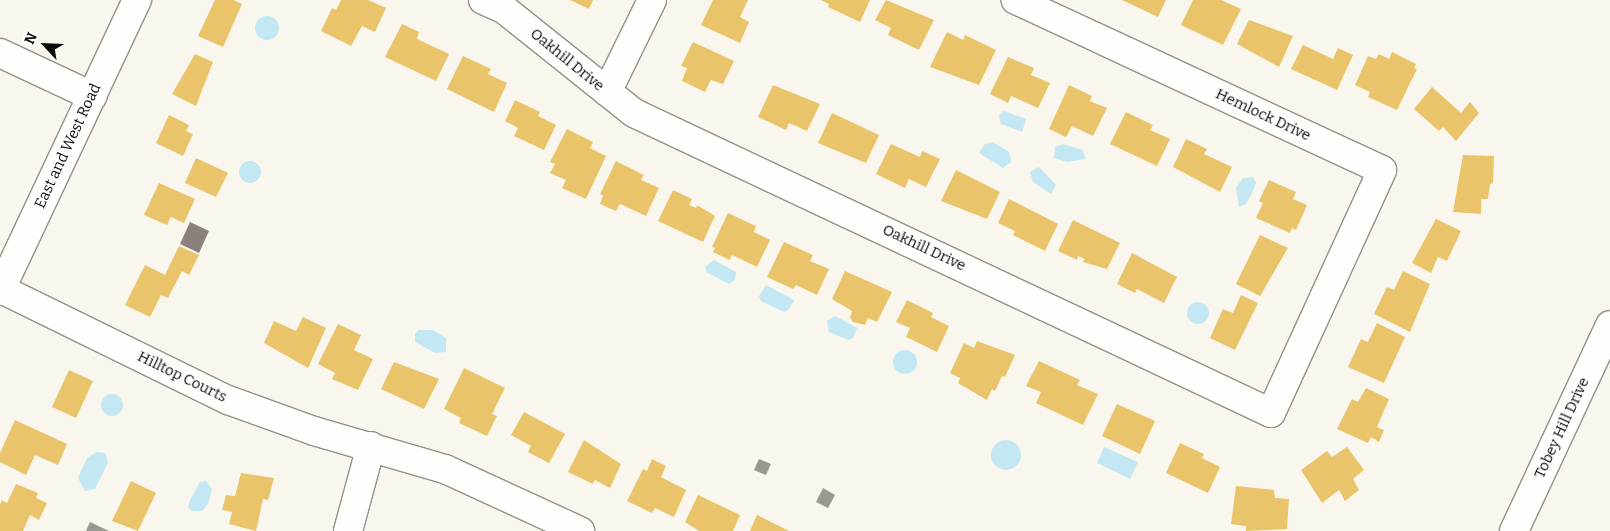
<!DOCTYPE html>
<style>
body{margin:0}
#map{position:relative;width:1610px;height:531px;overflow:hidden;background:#f9f6ed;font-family:Bitter,serif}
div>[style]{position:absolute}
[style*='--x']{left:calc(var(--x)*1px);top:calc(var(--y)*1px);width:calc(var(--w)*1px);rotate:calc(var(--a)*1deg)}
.water>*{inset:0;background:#c3e7f3}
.round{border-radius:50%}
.homes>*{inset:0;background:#e9c46a}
.industry>*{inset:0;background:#8a817c}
.building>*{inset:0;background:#9b9893}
.roads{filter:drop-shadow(1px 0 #92908c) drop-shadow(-1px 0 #92908c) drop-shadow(0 1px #92908c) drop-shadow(0 -1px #92908c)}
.minor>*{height:28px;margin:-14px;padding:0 14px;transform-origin:14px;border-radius:14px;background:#fefefc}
span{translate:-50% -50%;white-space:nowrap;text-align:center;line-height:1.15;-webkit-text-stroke:5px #fff;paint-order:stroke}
.street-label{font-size:15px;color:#0a0a0a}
.north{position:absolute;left:20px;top:20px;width:50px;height:50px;-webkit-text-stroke:4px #fff;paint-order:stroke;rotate:295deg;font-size:14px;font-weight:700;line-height:20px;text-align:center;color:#0a0a0a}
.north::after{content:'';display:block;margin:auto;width:18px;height:22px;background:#0a0a0a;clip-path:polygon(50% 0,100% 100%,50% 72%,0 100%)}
</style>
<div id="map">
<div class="water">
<i class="round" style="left:255px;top:16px;width:24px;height:24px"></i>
<i style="clip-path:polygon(1004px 111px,1026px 119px,1022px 132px,1001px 124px,999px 116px)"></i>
<i style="clip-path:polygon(993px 142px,1009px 152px,1011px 162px,1003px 168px,979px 153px,985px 144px)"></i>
<i style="clip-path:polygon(1063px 144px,1083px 150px,1085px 159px,1067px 162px,1054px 158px,1055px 147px)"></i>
<i class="round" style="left:239px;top:161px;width:22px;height:22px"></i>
<i style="clip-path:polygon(1039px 167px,1056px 185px,1051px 194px,1033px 182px,1030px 172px)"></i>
<i style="clip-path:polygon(1253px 177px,1256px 183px,1252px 193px,1246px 204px,1239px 207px,1236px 188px,1243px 178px)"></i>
<i style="clip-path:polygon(714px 260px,736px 272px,735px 280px,729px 284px,706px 272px,706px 266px)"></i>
<i style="clip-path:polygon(766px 285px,794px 300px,789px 309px,784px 312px,761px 301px,759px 296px)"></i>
<i class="round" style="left:1187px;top:302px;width:22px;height:22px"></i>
<i style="clip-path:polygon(835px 316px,857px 328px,853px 338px,848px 340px,829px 332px,827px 321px)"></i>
<i style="clip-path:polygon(419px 330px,433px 330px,446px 338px,446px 352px,435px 353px,415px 342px,415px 334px)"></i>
<i class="round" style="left:893px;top:350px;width:24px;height:24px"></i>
<i class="round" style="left:101px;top:394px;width:22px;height:22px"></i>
<i class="round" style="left:991px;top:440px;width:30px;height:30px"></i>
<i style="clip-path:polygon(1104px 447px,1138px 462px,1130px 479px,1097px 463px)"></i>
<i style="clip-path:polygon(97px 452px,105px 453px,108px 463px,95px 489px,85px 491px,78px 478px,87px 458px)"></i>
<i style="clip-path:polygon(206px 481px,212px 489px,208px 504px,202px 511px,192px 511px,188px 508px,190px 500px,200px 482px)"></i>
</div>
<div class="homes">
<i style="clip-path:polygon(215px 0,234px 0,242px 4px,223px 47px,198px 36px)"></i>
<i style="clip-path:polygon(341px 0,368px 0,386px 8px,375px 32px,362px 26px,351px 46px,321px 31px,332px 8px,336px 10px)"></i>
<i style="clip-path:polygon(570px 0,593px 0,589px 9px)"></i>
<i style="clip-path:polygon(713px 0,748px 0,740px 17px,749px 22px,740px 43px,701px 25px)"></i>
<i style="clip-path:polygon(821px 0,870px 0,860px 22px,828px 7px,829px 4px)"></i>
<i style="clip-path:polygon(886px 0,934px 20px,919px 50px,888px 35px,891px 28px,875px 20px)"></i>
<i style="clip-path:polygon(1122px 0,1166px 0,1158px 17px)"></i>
<i style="clip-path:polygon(1193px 0,1221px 0,1241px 9px,1223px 45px,1181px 25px)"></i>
<i style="clip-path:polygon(1249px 20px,1293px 36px,1279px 67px,1237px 44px)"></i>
<i style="clip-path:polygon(402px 24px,419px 32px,417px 39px,449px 54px,436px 81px,385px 57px)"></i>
<i style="clip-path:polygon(947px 32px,963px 40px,965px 35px,996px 50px,979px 85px,930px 67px)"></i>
<i style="clip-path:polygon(693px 42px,734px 61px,723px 84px,711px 80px,705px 92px,682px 81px,687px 68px,681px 66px)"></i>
<i style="clip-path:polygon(1303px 45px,1333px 59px,1338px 48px,1353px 55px,1337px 90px,1291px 69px)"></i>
<i style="clip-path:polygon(1392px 52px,1416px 64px,1414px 68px,1417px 69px,1397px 110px,1368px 97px,1370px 92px,1355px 85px,1368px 56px,1376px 59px,1379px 54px,1389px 59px)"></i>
<i style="clip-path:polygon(195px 54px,213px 62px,196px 106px,172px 94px)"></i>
<i style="clip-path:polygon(463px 56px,491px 69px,488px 74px,507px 83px,494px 112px,447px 89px)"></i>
<i style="clip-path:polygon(1008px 57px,1034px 68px,1031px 75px,1050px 83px,1038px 108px,1011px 96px,1008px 103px,990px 94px)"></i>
<i style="clip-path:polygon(773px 85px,820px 104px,807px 131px,789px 123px,786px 130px,758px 117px)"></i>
<i style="clip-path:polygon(1069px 85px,1092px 96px,1090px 101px,1107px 108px,1093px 136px,1072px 126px,1066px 137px,1049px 129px)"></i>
<i style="clip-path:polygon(1432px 87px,1461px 113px,1470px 102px,1479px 113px,1456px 141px,1443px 127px,1439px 131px,1414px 109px)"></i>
<i style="clip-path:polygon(515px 100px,540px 112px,538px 116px,556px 125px,544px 150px,514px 136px,518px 128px,505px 121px)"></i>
<i style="clip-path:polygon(1126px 112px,1153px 125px,1150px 130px,1170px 139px,1157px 166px,1110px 144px)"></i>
<i style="clip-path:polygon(832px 113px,879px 135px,866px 163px,818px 143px)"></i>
<i style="clip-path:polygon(169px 115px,189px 125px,186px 131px,193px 134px,183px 156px,156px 143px)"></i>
<i style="clip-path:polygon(567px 129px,593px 142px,590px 148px,606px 156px,586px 199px,562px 188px,566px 180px,550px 173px,555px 164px,550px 162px)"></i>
<i style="clip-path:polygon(1186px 139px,1207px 149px,1204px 154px,1232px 167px,1220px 192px,1173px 167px)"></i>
<i style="clip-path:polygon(891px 144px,920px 157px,922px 151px,940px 159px,926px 187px,909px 179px,905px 188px,876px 174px)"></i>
<i style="clip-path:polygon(1463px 155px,1494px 156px,1493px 183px,1490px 184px,1488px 199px,1481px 199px,1481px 214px,1453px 212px)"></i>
<i style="clip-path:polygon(196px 158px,228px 173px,216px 197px,185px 183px)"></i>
<i style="clip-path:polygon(616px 161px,644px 175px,641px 180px,659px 188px,646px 216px,620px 204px,616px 211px,600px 204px,603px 196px,600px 194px)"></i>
<i style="clip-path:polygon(956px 170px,1000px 192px,987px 219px,941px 201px)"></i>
<i style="clip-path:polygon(1269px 180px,1296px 192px,1293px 199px,1307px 205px,1296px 230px,1292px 228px,1290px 233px,1256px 218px,1263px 203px,1259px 201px)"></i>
<i style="clip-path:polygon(159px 183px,195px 199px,184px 223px,171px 217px,167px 225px,144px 215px)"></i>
<i style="clip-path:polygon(673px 190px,692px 199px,689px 205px,696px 208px,697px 205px,715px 216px,703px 242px,658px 221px)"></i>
<i style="clip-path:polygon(1009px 199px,1058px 224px,1045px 251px,1013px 235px,1015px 231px,998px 223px)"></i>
<i style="clip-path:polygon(728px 213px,756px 226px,754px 232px,770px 240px,757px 267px,732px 255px,730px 260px,713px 252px,715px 248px,712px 247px)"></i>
<i style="clip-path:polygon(1436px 219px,1461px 231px,1447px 261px,1438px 257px,1431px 273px,1412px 263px)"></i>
<i style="clip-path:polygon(1073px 220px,1120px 243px,1107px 269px,1083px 262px,1085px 259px,1078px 256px,1077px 260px,1058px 251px)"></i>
<i style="clip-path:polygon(1260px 235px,1288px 248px,1260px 296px,1236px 284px)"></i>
<i style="clip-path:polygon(784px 242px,813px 255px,810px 261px,829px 269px,817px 295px,796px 285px,793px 289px,767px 277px)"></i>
<i style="clip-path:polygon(179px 246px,199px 255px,189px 275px,182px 271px,168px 298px,161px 295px,150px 317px,125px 305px,145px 265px,165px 275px)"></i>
<i style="clip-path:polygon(1132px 253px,1177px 277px,1164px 303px,1137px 289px,1135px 293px,1117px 284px)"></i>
<i style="clip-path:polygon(845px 271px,892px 292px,877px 322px,868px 318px,865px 325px,853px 322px,850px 317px,852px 311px,832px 299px)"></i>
<i style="clip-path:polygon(1403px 271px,1430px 284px,1410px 332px,1374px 314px,1387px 287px,1394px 290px)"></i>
<i style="clip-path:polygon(1241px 295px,1258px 303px,1235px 350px,1210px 338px,1223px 309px,1233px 313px)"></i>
<i style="clip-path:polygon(907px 300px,933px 313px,931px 317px,949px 326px,937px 352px,906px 337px,910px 328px,896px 322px)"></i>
<i style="clip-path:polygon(303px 317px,326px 328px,308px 368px,264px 343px,274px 321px,296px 331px)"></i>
<i style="clip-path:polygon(1377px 323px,1405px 337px,1384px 383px,1348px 367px,1361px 339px,1368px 342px)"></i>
<i style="clip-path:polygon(338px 324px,361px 335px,354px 350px,373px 359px,358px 390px,332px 379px,335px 373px,318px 364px)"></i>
<i style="clip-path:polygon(977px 341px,1015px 355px,1005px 377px,1002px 376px,995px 391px,992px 389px,987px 400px,958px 383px,960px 378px,950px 373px,964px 343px,974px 348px)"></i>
<i style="clip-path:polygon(1039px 361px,1080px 380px,1077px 385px,1098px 394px,1083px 425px,1036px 403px,1041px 392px,1026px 386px)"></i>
<i style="clip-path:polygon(394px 362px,439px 379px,424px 409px,381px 389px)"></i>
<i style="clip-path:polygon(464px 368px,505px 388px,492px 414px,497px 416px,487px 436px,459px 423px,461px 418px,444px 409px)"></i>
<i style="clip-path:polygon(69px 370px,93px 381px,76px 418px,52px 407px)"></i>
<i style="clip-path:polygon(1366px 388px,1389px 399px,1377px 427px,1384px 430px,1379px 442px,1371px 437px,1368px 443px,1337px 429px,1352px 399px,1358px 402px)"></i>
<i style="clip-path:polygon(1117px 404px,1155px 421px,1140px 454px,1102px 436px)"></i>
<i style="clip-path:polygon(524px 412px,565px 434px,549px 463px,528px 452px,531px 446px,511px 435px)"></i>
<i style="clip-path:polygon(15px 420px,67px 444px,58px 465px,35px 455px,26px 475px,0 462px,0 453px)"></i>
<i style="clip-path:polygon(584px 440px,621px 464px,610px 488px,595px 480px,593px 484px,568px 472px)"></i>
<i style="clip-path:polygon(1180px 443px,1204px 454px,1202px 458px,1220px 467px,1208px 493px,1166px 473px)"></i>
<i style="clip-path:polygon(1347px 447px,1364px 470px,1353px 479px,1359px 490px,1345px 501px,1339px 490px,1322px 503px,1301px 470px,1327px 451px,1332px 457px)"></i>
<i style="clip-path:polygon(652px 459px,666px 466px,661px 477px,686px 490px,674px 517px,655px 508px,652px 513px,627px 501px,643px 469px,647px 471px)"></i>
<i style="clip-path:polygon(241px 473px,274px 478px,268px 500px,263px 499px,256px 531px,229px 524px,232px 512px,222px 510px,226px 495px,235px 496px)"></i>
<i style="clip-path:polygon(131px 481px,156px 493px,138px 531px,112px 521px)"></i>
<i style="clip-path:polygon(16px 484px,38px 493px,36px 498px,47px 503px,39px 520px,30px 515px,23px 531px,0 531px,0 505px,2px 500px,7px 503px)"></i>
<i style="clip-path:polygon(1236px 486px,1274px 490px,1275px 498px,1289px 499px,1287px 529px,1246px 531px,1246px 526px,1231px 524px)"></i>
<i style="clip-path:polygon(698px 495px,740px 515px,733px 531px,699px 531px,685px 522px)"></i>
<i style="clip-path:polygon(757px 515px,789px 531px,750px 531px)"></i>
</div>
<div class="industry">
<i style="clip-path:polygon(190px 222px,209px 231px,199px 253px,180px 244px)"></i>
</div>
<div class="building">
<i style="clip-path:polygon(759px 459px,771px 464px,766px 475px,754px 470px)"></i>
<i style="clip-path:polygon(823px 488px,835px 495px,828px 508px,816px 502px)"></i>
<i style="clip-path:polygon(90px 522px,109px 531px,86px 531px)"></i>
</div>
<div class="roads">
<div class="minor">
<i style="--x:483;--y:0;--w:24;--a:24"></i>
<i style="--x:505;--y:10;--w:165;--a:38.6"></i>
<i style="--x:634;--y:113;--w:704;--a:25.22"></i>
<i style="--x:1271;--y:413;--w:267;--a:-65.4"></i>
<i style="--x:1382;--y:170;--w:404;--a:-155.1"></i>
<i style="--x:0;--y:53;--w:102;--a:25.1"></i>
<i style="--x:607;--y:92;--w:102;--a:-63.9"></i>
<i style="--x:1;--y:289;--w:253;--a:26.1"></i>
<i style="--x:228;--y:400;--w:91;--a:19.8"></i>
<i style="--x:314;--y:431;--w:136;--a:16.2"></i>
<i style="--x:445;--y:469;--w:149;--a:24.7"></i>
<i style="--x:0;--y:291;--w:322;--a:-64.8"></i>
<i style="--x:348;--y:531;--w:88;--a:-74.9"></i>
<i style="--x:1514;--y:531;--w:227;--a:-65"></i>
</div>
</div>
<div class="street-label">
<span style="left:567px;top:60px;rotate:39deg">Oakhill Drive</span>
<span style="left:1263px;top:115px;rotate:25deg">Hemlock Drive</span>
<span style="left:68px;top:146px;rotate:-65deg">East and West Road</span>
<span style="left:924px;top:248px;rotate:25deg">Oakhill Drive</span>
<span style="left:182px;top:377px;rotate:26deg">Hilltop Courts</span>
<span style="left:1562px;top:428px;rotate:-65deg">Tobey Hill Drive</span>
</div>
<div class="north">N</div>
</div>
